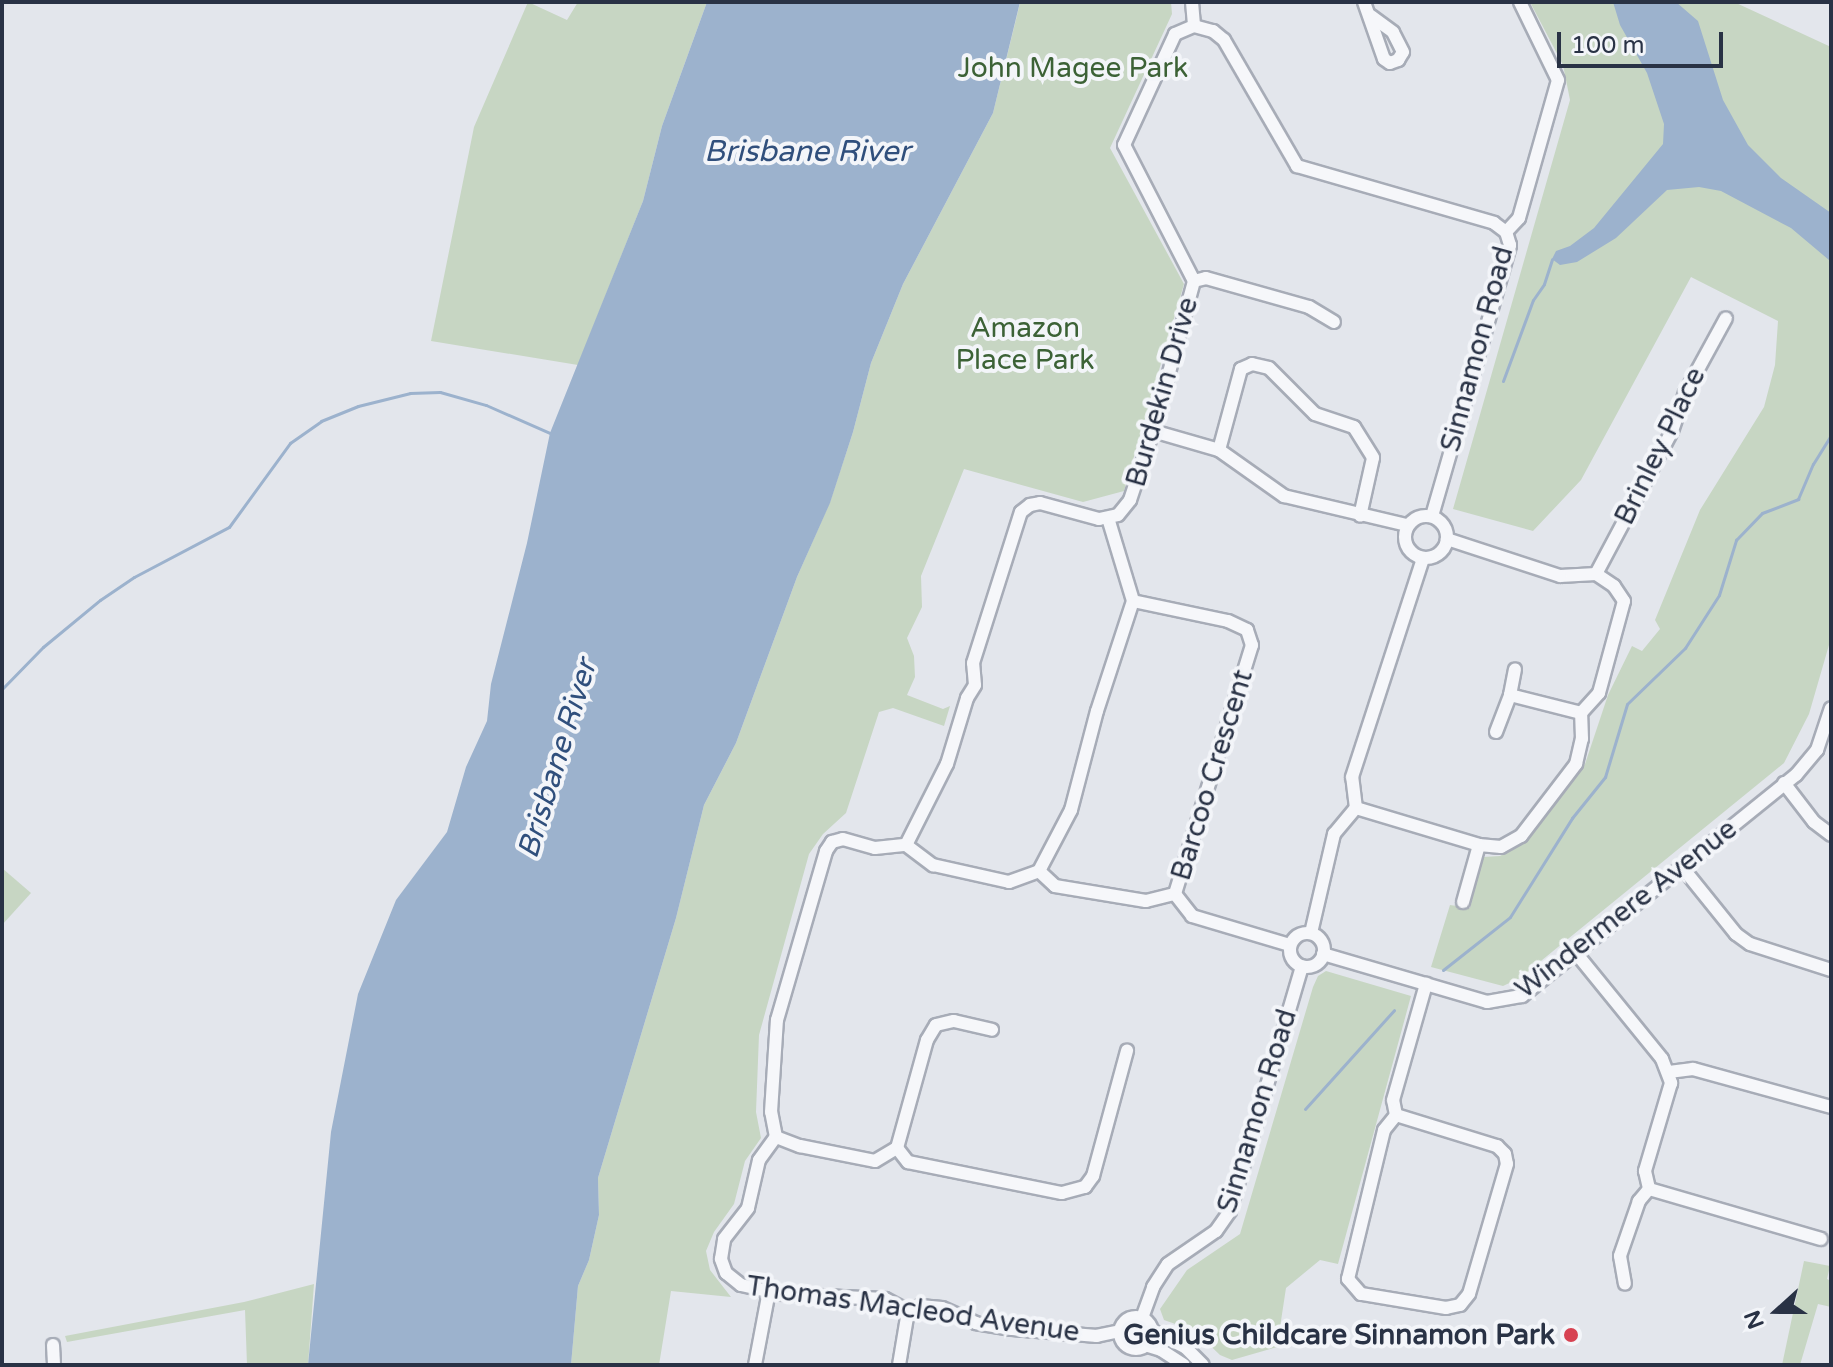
<!DOCTYPE html>
<style>
body{margin:0}
#map{position:relative;width:1833px;height:1367px;overflow:hidden;background:#e3e6ec;font-family:"Varela Round",sans-serif}
div>[style]{position:absolute}
[style*='--x']{left:calc(var(--x)*1px);top:calc(var(--y)*1px);width:calc(var(--w)*1px);rotate:calc(var(--a)*1deg)}
.green>*{inset:0;background:#c7d6c3}
.water>*{inset:0;background:#9cb2cd}
.stream>*{height:3px;margin:-1.5px;padding:0 1.5px;transform-origin:1.5px;border-radius:1.5px;background:#9cb2cd}
.roads{filter:drop-shadow(2px 0 #a7acb7) drop-shadow(-2px 0 #a7acb7) drop-shadow(0 2px #a7acb7) drop-shadow(0 -2px #a7acb7)}
.minor>*{height:12px;margin:-6px;padding:0 6px;transform-origin:6px;border-radius:6px;background:#f6f7fa}
.minor>.ring{margin:-6px;padding:0;box-sizing:content-box;background:none;border:12px solid #f6f7fa;border-radius:50%}
.dots>*{width:22px;height:22px;translate:-50% -50%;box-sizing:border-box;border:4px solid #f3f5f9;border-radius:50%}
span{translate:-50% -50%;white-space:nowrap;text-align:center;line-height:1.15;-webkit-text-stroke:8px #f3f5f9;paint-order:stroke}
.park-label{font-size:28px;color:#3c6236}
.street-label{font-size:28px;color:#293245}
.poi-label{font-size:28px;color:#293245;font-weight:700}
.right{translate:-100% -50%;text-align:right}
.water-label{font-size:30px;color:#304f7c;font-style:italic}
.frame{position:absolute;inset:0;border:4px solid #293245;pointer-events:none}
.north{position:absolute;left:1737px;top:1271px;width:80px;height:80px;-webkit-text-stroke:6px #f3f5f9;paint-order:stroke;rotate:249deg;font-size:22px;font-weight:700;line-height:32px;text-align:center;color:#293245}
.north::after{content:'';display:block;margin:auto;width:28px;height:36px;background:#293245;clip-path:polygon(50% 0,100% 100%,50% 72%,0 100%)}
.scale{position:absolute;left:1557px;top:32px;width:166px;height:36px;box-sizing:border-box;border:4px solid #293245;border-top:0;padding-left:10px;font-size:24px;line-height:28px;white-space:nowrap;color:#293245;-webkit-text-stroke:6px #f3f5f9;paint-order:stroke}
</style>
<div id="map">
<div class="green">
<i style="clip-path:polygon(528px 2px,567px 20px,578px 2px,707px 2px,662px 126px,643px 201px,578px 365px,431px 341px,474px 127px)"></i>
<i style="clip-path:polygon(1171px 2px,1172px 14px,1110px 148px,1184px 284px,1124px 491px,1083px 502px,964px 469px,921px 576px,922px 607px,907px 638px,914px 656px,915px 677px,907px 695px,943px 709px,950px 706px,944px 726px,893px 708px,879px 712px,846px 813px,823px 834px,809px 854px,759px 1035px,756px 1112px,761px 1138px,745px 1161px,734px 1204px,714px 1232px,706px 1251px,710px 1270px,731px 1297px,671px 1291px,659px 1365px,571px 1365px,578px 1286px,589px 1260px,599px 1215px,598px 1178px,676px 918px,704px 805px,736px 743px,797px 577px,830px 502px,853px 432px,871px 363px,903px 284px,993px 113px,1020px 3px)"></i>
<i style="clip-path:polygon(1530px 2px,1734px 2px,1831px 47px,1831px 638px,1809px 714px,1784px 763px,1520px 978px,1503px 986px,1431px 967px,1450px 905px,1470px 908px,1483px 857px,1500px 856px,1526px 842px,1585px 764px,1608px 695px,1632px 646px,1642px 651px,1660px 629px,1655px 620px,1700px 510px,1764px 407px,1775px 365px,1778px 321px,1691px 277px,1581px 480px,1533px 531px,1453px 509px,1570px 100px,1563px 65px)"></i>
<i style="clip-path:polygon(2px 868px,31px 893px,2px 925px)"></i>
<i style="clip-path:polygon(1326px 971px,1411px 996px,1338px 1264px,1320px 1260px,1286px 1288px,1277px 1347px,1232px 1360px,1220px 1355px,1195px 1331px,1164px 1320px,1160px 1309px,1187px 1270px,1240px 1234px,1313px 987px,1318px 976px)"></i>
<i style="clip-path:polygon(1804px 1261px,1830px 1266px,1827px 1279px,1831px 1281px,1831px 1307px,1818px 1304px,1800px 1365px,1782px 1365px)"></i>
<i style="clip-path:polygon(314px 1284px,308px 1365px,247px 1365px,245px 1310px,67px 1342px,65px 1336px,244px 1302px)"></i>
</div>
<div class="water">
<i style="clip-path:polygon(707px 2px,1020px 2px,993px 113px,903px 284px,871px 363px,853px 432px,830px 503px,797px 577px,736px 743px,704px 805px,676px 918px,598px 1178px,599px 1215px,589px 1260px,578px 1286px,571px 1365px,308px 1365px,331px 1132px,358px 994px,396px 900px,447px 832px,466px 767px,487px 721px,491px 684px,527px 543px,550px 433px,643px 201px,662px 126px)"></i>
<i style="clip-path:polygon(1613px 2px,1676px 2px,1698px 21px,1723px 100px,1748px 145px,1781px 178px,1831px 213px,1831px 311px,1829px 260px,1791px 228px,1721px 191px,1699px 187px,1667px 190px,1616px 238px,1577px 262px,1560px 265px,1552px 259px,1556px 251px,1570px 246px,1594px 228px,1663px 144px,1664px 124px,1647px 73px,1620px 25px)"></i>
</div>
<div class="stream">
<i style="--x:1503;--y:381;--w:86;--a:-69.7"></i>
<i style="--x:1533;--y:300;--w:19;--a:-55"></i>
<i style="--x:1544;--y:284;--w:26;--a:-72"></i>
<i style="--x:2;--y:689;--w:59;--a:-45.7"></i>
<i style="--x:43;--y:647;--w:74;--a:-39.5"></i>
<i style="--x:100;--y:600;--w:41;--a:-34.1"></i>
<i style="--x:134;--y:577;--w:107;--a:-27.8"></i>
<i style="--x:229;--y:527;--w:104;--a:-54"></i>
<i style="--x:290;--y:443;--w:38;--a:-35"></i>
<i style="--x:321;--y:421;--w:40;--a:-22"></i>
<i style="--x:358;--y:406;--w:54;--a:-14"></i>
<i style="--x:410;--y:393;--w:30;--a:-2"></i>
<i style="--x:440;--y:392;--w:48;--a:15.8"></i>
<i style="--x:486;--y:405;--w:70;--a:23.6"></i>
<i style="--x:1443;--y:970;--w:85;--a:-38.3"></i>
<i style="--x:1510;--y:917;--w:117;--a:-57.9"></i>
<i style="--x:1572;--y:818;--w:53;--a:-51.2"></i>
<i style="--x:1605;--y:777;--w:76;--a:-73.2"></i>
<i style="--x:1627;--y:704;--w:81;--a:-44"></i>
<i style="--x:1685;--y:648;--w:63;--a:-57.3"></i>
<i style="--x:1719;--y:595;--w:58;--a:-72.8"></i>
<i style="--x:1736;--y:540;--w:37;--a:-46"></i>
<i style="--x:1762;--y:513;--w:39;--a:-21"></i>
<i style="--x:1798;--y:499;--w:38;--a:-67"></i>
<i style="--x:1813;--y:464;--w:34;--a:-58"></i>
<i style="--x:1305;--y:1109;--w:133;--a:-48"></i>
</div>
<div class="roads">
<div class="minor">
<i style="--x:1192;--y:2;--w:24;--a:85"></i>
<i style="--x:1364;--y:2;--w:60;--a:70.7"></i>
<i style="--x:1384;--y:59;--w:7;--a:34"></i>
<i style="--x:1390;--y:63;--w:9;--a:-21"></i>
<i style="--x:1398;--y:60;--w:9;--a:-58"></i>
<i style="--x:1403;--y:52;--w:22;--a:-117"></i>
<i style="--x:1393;--y:32;--w:27;--a:-144"></i>
<i style="--x:1194;--y:281;--w:12;--a:-14"></i>
<i style="--x:1206;--y:278;--w:107;--a:15.7"></i>
<i style="--x:1309;--y:307;--w:29;--a:31"></i>
<i style="--x:1153;--y:431;--w:69;--a:16.1"></i>
<i style="--x:1219;--y:450;--w:80;--a:35.3"></i>
<i style="--x:1284;--y:496;--w:126;--a:13.3"></i>
<i style="--x:1219;--y:450;--w:84;--a:-74.8"></i>
<i style="--x:1241;--y:369;--w:12;--a:-24"></i>
<i style="--x:1252;--y:364;--w:17;--a:13"></i>
<i style="--x:1269;--y:368;--w:65;--a:45"></i>
<i style="--x:1315;--y:414;--w:41;--a:18.4"></i>
<i style="--x:1354;--y:427;--w:36;--a:58"></i>
<i style="--x:1373;--y:458;--w:59;--a:102.6"></i>
<i class="ring" style="left:1405px;top:516px;width:30px;height:30px"></i>
<i style="--x:1432;--y:516;--w:282;--a:-73.9"></i>
<i style="--x:1510;--y:245;--w:14;--a:-107"></i>
<i style="--x:1506;--y:232;--w:19;--a:-47"></i>
<i style="--x:1519;--y:218;--w:143;--a:-74.2"></i>
<i style="--x:1558;--y:80;--w:87;--a:-116"></i>
<i style="--x:1108;--y:518;--w:87;--a:73.2"></i>
<i style="--x:1596;--y:574;--w:162;--a:-62"></i>
<i style="--x:1672;--y:431;--w:40;--a:-71.1"></i>
<i style="--x:1685;--y:393;--w:85;--a:-61.3"></i>
<i style="--x:1510;--y:695;--w:73;--a:14.2"></i>
<i style="--x:1496;--y:732;--w:40;--a:-69"></i>
<i style="--x:1510;--y:695;--w:26;--a:-79"></i>
<i style="--x:1784;--y:783;--w:49;--a:52.4"></i>
<i style="--x:1814;--y:822;--w:21;--a:37"></i>
<i style="--x:1356;--y:808;--w:128;--a:16.7"></i>
<i style="--x:1479;--y:845;--w:22;--a:5"></i>
<i style="--x:1501;--y:847;--w:23;--a:-29"></i>
<i style="--x:1521;--y:836;--w:91;--a:-52.6"></i>
<i style="--x:1576;--y:764;--w:26;--a:-77"></i>
<i style="--x:1582;--y:739;--w:26;--a:-92"></i>
<i style="--x:1581;--y:713;--w:27;--a:-48"></i>
<i style="--x:1599;--y:693;--w:95;--a:-74.8"></i>
<i style="--x:1624;--y:601;--w:18;--a:-124"></i>
<i style="--x:1614;--y:586;--w:22;--a:-146"></i>
<i style="--x:1596;--y:574;--w:36;--a:177"></i>
<i style="--x:1560;--y:576;--w:119;--a:-161.9"></i>
<i style="--x:906;--y:845;--w:91;--a:-63.2"></i>
<i style="--x:947;--y:764;--w:69;--a:-73.1"></i>
<i style="--x:967;--y:698;--w:15;--a:-58"></i>
<i style="--x:975;--y:685;--w:22;--a:-95"></i>
<i style="--x:973;--y:663;--w:158;--a:-72.4"></i>
<i style="--x:1021;--y:512;--w:11;--a:-38"></i>
<i style="--x:1030;--y:505;--w:10;--a:-11"></i>
<i style="--x:1040;--y:503;--w:61;--a:15.2"></i>
<i style="--x:1099;--y:519;--w:19;--a:-12"></i>
<i style="--x:1118;--y:515;--w:19;--a:-51"></i>
<i style="--x:1130;--y:500;--w:73;--a:-71.6"></i>
<i style="--x:1153;--y:431;--w:156;--a:-74.7"></i>
<i style="--x:1194;--y:281;--w:153;--a:-117.2"></i>
<i style="--x:1124;--y:145;--w:122;--a:-65.3"></i>
<i style="--x:1175;--y:34;--w:21;--a:-23"></i>
<i style="--x:1194;--y:26;--w:20;--a:15"></i>
<i style="--x:1213;--y:31;--w:14;--a:39"></i>
<i style="--x:1224;--y:40;--w:146;--a:59.9"></i>
<i style="--x:1297;--y:166;--w:205;--a:16.1"></i>
<i style="--x:1494;--y:223;--w:15;--a:37"></i>
<i style="--x:1682;--y:867;--w:86;--a:51.1"></i>
<i style="--x:1736;--y:934;--w:17;--a:36"></i>
<i style="--x:1750;--y:944;--w:85;--a:17.8"></i>
<i style="--x:1039;--y:871;--w:69;--a:-62.3"></i>
<i style="--x:1071;--y:810;--w:102;--a:-75.3"></i>
<i style="--x:1097;--y:711;--w:116;--a:-71.9"></i>
<i style="--x:1133;--y:601;--w:97;--a:11.9"></i>
<i style="--x:1228;--y:621;--w:21;--a:25"></i>
<i style="--x:1247;--y:630;--w:16;--a:72"></i>
<i style="--x:1252;--y:645;--w:261;--a:107.2"></i>
<i style="--x:1463;--y:902;--w:59;--a:-74.3"></i>
<i class="ring" style="left:1290px;top:933px;width:22px;height:22px"></i>
<i style="--x:1311;--y:933;--w:102;--a:-76.9"></i>
<i style="--x:1334;--y:834;--w:34;--a:-50"></i>
<i style="--x:1356;--y:808;--w:31;--a:-97"></i>
<i style="--x:1352;--y:777;--w:230;--a:-72"></i>
<i style="--x:1576;--y:953;--w:136;--a:50.9"></i>
<i style="--x:1662;--y:1059;--w:26;--a:69"></i>
<i style="--x:1671;--y:1083;--w:92;--a:106.5"></i>
<i style="--x:1645;--y:1171;--w:18;--a:77"></i>
<i style="--x:1649;--y:1189;--w:16;--a:130"></i>
<i style="--x:1639;--y:1201;--w:58;--a:109.1"></i>
<i style="--x:1620;--y:1256;--w:28;--a:80"></i>
<i style="--x:1323;--y:954;--w:171;--a:16.3"></i>
<i style="--x:1487;--y:1002;--w:36;--a:-10"></i>
<i style="--x:1522;--y:996;--w:352;--a:-38.9"></i>
<i style="--x:1796;--y:775;--w:33;--a:-50"></i>
<i style="--x:1817;--y:750;--w:44;--a:-71.6"></i>
<i style="--x:1669;--y:1072;--w:24;--a:-7"></i>
<i style="--x:1693;--y:1069;--w:143;--a:15.4"></i>
<i style="--x:1396;--y:1115;--w:106;--a:17.1"></i>
<i style="--x:1497;--y:1146;--w:11;--a:45"></i>
<i style="--x:1505;--y:1154;--w:10;--a:79"></i>
<i style="--x:1507;--y:1164;--w:135;--a:106.3"></i>
<i style="--x:1469;--y:1294;--w:14;--a:129"></i>
<i style="--x:1460;--y:1305;--w:14;--a:168"></i>
<i style="--x:1446;--y:1308;--w:86;--a:-170.6"></i>
<i style="--x:1361;--y:1294;--w:20;--a:-131"></i>
<i style="--x:1348;--y:1279;--w:153;--a:-76.4"></i>
<i style="--x:1384;--y:1130;--w:19;--a:-51"></i>
<i style="--x:1396;--y:1115;--w:15;--a:-101"></i>
<i style="--x:1393;--y:1100;--w:121;--a:-74.1"></i>
<i style="--x:776;--y:1137;--w:26;--a:21"></i>
<i style="--x:800;--y:1146;--w:76;--a:11.3"></i>
<i style="--x:875;--y:1161;--w:26;--a:-31"></i>
<i style="--x:897;--y:1148;--w:112;--a:-74.5"></i>
<i style="--x:927;--y:1040;--w:17;--a:-59"></i>
<i style="--x:936;--y:1025;--w:18;--a:-13"></i>
<i style="--x:954;--y:1021;--w:39;--a:13"></i>
<i style="--x:897;--y:1148;--w:18;--a:52"></i>
<i style="--x:908;--y:1162;--w:157;--a:11.4"></i>
<i style="--x:1062;--y:1193;--w:24;--a:-15"></i>
<i style="--x:1085;--y:1187;--w:14;--a:-54"></i>
<i style="--x:1093;--y:1176;--w:130;--a:-74.8"></i>
<i style="--x:1649;--y:1189;--w:179;--a:16.2"></i>
<i class="ring" style="left:1120px;top:1317px;width:20px;height:20px"></i>
<i style="--x:1142;--y:1318;--w:33;--a:-70"></i>
<i style="--x:1153;--y:1287;--w:27;--a:-57"></i>
<i style="--x:1168;--y:1264;--w:58;--a:-34.5"></i>
<i style="--x:1216;--y:1231;--w:24;--a:-55"></i>
<i style="--x:1230;--y:1211;--w:255;--a:-73.6"></i>
<i style="--x:1151;--y:1330;--w:38;--a:27"></i>
<i style="--x:1185;--y:1347;--w:25;--a:45"></i>
<i style="--x:1120;--y:1331;--w:24;--a:168"></i>
<i style="--x:1097;--y:1336;--w:85;--a:-175.3"></i>
<i style="--x:1012;--y:1329;--w:36;--a:-171"></i>
<i style="--x:976;--y:1323;--w:37;--a:-156"></i>
<i style="--x:942;--y:1308;--w:22;--a:-175"></i>
<i style="--x:920;--y:1306;--w:13;--a:157"></i>
<i style="--x:908;--y:1311;--w:26;--a:-152"></i>
<i style="--x:885;--y:1299;--w:104;--a:-177.2"></i>
<i style="--x:781;--y:1294;--w:41;--a:-167.3"></i>
<i style="--x:741;--y:1285;--w:19;--a:-141"></i>
<i style="--x:726;--y:1273;--w:15;--a:-110"></i>
<i style="--x:721;--y:1259;--w:20;--a:-81"></i>
<i style="--x:724;--y:1239;--w:39;--a:-52"></i>
<i style="--x:748;--y:1208;--w:49;--a:-77.1"></i>
<i style="--x:759;--y:1160;--w:29;--a:-54"></i>
<i style="--x:776;--y:1137;--w:25;--a:-101"></i>
<i style="--x:771;--y:1112;--w:92;--a:-86.3"></i>
<i style="--x:777;--y:1020;--w:176;--a:-73.8"></i>
<i style="--x:826;--y:851;--w:11;--a:-56"></i>
<i style="--x:832;--y:842;--w:11;--a:-15"></i>
<i style="--x:843;--y:839;--w:33;--a:16"></i>
<i style="--x:875;--y:848;--w:31;--a:-6"></i>
<i style="--x:906;--y:845;--w:34;--a:37"></i>
<i style="--x:933;--y:865;--w:78;--a:12.6"></i>
<i style="--x:1009;--y:882;--w:32;--a:-20"></i>
<i style="--x:1039;--y:871;--w:22;--a:43"></i>
<i style="--x:1055;--y:886;--w:92;--a:9.4"></i>
<i style="--x:1146;--y:901;--w:30;--a:-14"></i>
<i style="--x:1175;--y:894;--w:28;--a:52"></i>
<i style="--x:1192;--y:916;--w:102;--a:16.5"></i>
<i style="--x:53;--y:1345;--w:20;--a:87"></i>
<i style="--x:1145;--y:1345;--w:17;--a:17"></i>
<i style="--x:1161;--y:1350;--w:27;--a:33"></i>
<i style="--x:755;--y:1365;--w:75;--a:-79.3"></i>
<i style="--x:899;--y:1365;--w:55;--a:-80.5"></i>
</div>
</div>
<div class="dots">
<i style="left:1571px;top:1335px;background:#d74252"></i>
</div>
<div class="park-label">
<span style="left:1073px;top:68px">John Magee Park</span>
<span style="left:1025px;top:344px">Amazon<br>Place Park</span>
</div>
<div class="street-label">
<span style="left:1477px;top:349px;rotate:-75deg">Sinnamon Road</span>
<span style="left:1162px;top:392px;rotate:-74deg">Burdekin Drive</span>
<span style="left:1660px;top:446px;rotate:-64deg">Brinley Place</span>
<span style="left:1212px;top:775px;rotate:-73deg">Barcoo Crescent</span>
<span style="left:1626px;top:909px;rotate:-38deg">Windermere Avenue</span>
<span style="left:1257px;top:1111px;rotate:-73deg">Sinnamon Road</span>
<span style="left:913px;top:1309px;rotate:8deg">Thomas Macleod Avenue</span>
</div>
<div class="poi-label">
<span class="right" style="left:1555px;top:1335px">Genius Childcare Sinnamon Park</span>
</div>
<div class="water-label">
<span style="left:807px;top:152px">Brisbane River</span>
<span style="left:558px;top:759px;rotate:-73deg">Brisbane River</span>
</div>
<div class="frame"></div>
<div class="north">N</div>
<div class="scale">100 m</div>
</div>
